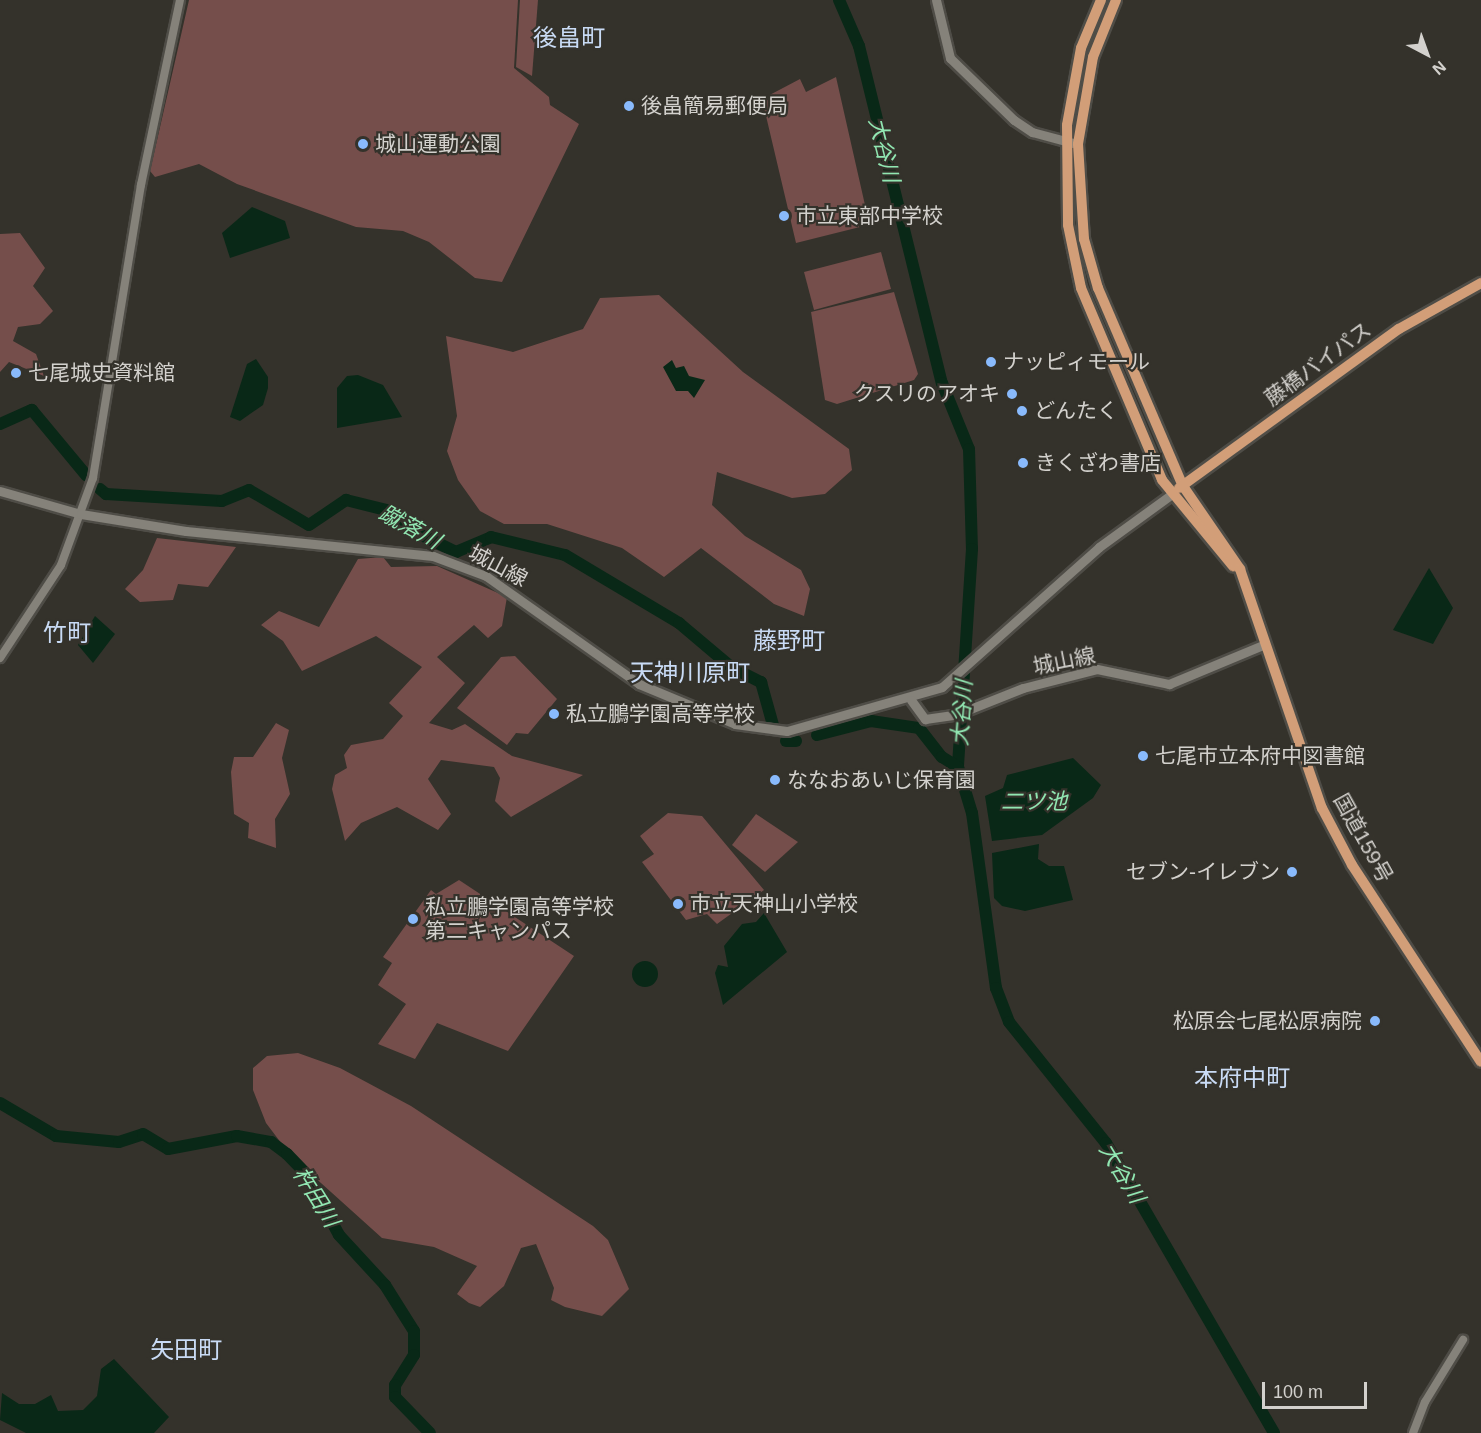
<!DOCTYPE html>
<meta charset="utf-8">
<style>
body{margin:0}
#map{position:relative;width:1481px;height:1433px;overflow:hidden;background:#34322b;font-family:Helvetica,"Noto Sans JP",sans-serif}
div>[style]{position:absolute}
[style*='--x']{left:calc(var(--x)*1px);top:calc(var(--y)*1px);width:calc(var(--w)*1px);rotate:calc(var(--a)*1deg)}
.green>*{inset:0;background:#754e4b}
.water>*{inset:0;background:#092817}
.round{border-radius:50%}
.river>*{height:12px;margin:-6px;padding:0 6px;transform-origin:6px;border-radius:6px;background:#092817}
.roads{filter:drop-shadow(2px 0 #4f4d47) drop-shadow(-2px 0 #4f4d47) drop-shadow(0 2px #4f4d47) drop-shadow(0 -2px #4f4d47)}
.tertiary>*{height:8px;margin:-4px;padding:0 4px;transform-origin:4px;border-radius:4px;background:#85827a}
.secondary>*{height:9px;margin:-4.5px;padding:0 4.5px;transform-origin:4.5px;border-radius:4.5px;background:#85827a}
.trunk>*{height:10px;margin:-5px;padding:0 5px;transform-origin:5px;border-radius:5px;background:#d29e78}
.dots>*{width:16px;height:16px;translate:-50% -50%;box-sizing:border-box;border:3px solid #34322b;border-radius:50%}
span{translate:-50% -50%;white-space:nowrap;text-align:center;line-height:1.15;-webkit-text-stroke:4.5px #34322b;paint-order:stroke}
.poi-label{font-size:21px;color:#d3d1cd}
.left{translate:0 -50%;text-align:left}
.right{translate:-100% -50%;text-align:right}
.street-label{font-size:21px;color:#d3d1cd}
.water-label{font-size:22px;color:#91e7b2;font-style:italic}
.quarter-label{font-size:24px;color:#c9dbf5}
.north{position:absolute;left:1397px;top:24px;width:60px;height:60px;-webkit-text-stroke:4px #34322b;paint-order:stroke;rotate:139deg;font-size:16px;font-weight:700;line-height:24px;text-align:center;color:#d3d1cd}
.north::after{content:'';display:block;margin:auto;width:21px;height:27px;background:#d3d1cd;clip-path:polygon(50% 0,100% 100%,50% 72%,0 100%)}
.scale{position:absolute;left:1262px;top:1382px;width:105px;height:27px;box-sizing:border-box;border:3px solid #d3d1cd;border-top:0;padding-left:8px;font-size:18px;line-height:21px;white-space:nowrap;color:#d3d1cd;-webkit-text-stroke:4px #34322b;paint-order:stroke}
</style>
<div id="map">
<div class="green">
<i style="clip-path:polygon(189px 0,518px 0,514px 68px,549px 97px,550px 105px,579px 124px,502px 282px,475px 278px,429px 242px,403px 231px,356px 227px,237px 184px,199px 164px,155px 177px,150px 171px)"></i>
<i style="clip-path:polygon(520px 0,538px 0,532px 76px,516px 67px)"></i>
<i style="clip-path:polygon(836px 77px,865px 205px,860px 227px,796px 243px,762px 99px,800px 79px,806px 92px)"></i>
<i style="clip-path:polygon(20px 233px,45px 268px,33px 286px,53px 311px,40px 324px,18px 327px,13px 341px,36px 354px,44px 376px,9px 362px,0 372px,0 234px)"></i>
<i style="clip-path:polygon(881px 252px,891px 289px,814px 310px,804px 272px)"></i>
<i style="clip-path:polygon(894px 292px,918px 374px,914px 380px,837px 404px,825px 400px,811px 312px)"></i>
<i style="clip-path:polygon(659px 295px,743px 372px,849px 449px,852px 470px,825px 494px,792px 498px,717px 472px,712px 505px,745px 536px,801px 570px,810px 589px,804px 616px,774px 604px,701px 548px,664px 577px,622px 548px,547px 524px,504px 524px,480px 511px,458px 480px,447px 451px,457px 416px,446px 336px,513px 352px,583px 329px,600px 298px)"></i>
<i style="clip-path:polygon(157px 538px,236px 547px,208px 587px,178px 584px,173px 600px,140px 602px,125px 589px,143px 570px)"></i>
<i style="clip-path:polygon(383px 557px,391px 567px,437px 566px,507px 597px,502px 626px,488px 638px,474px 625px,437px 657px,465px 683px,429px 723px,452px 730px,465px 724px,512px 756px,583px 775px,511px 817px,495px 801px,500px 778px,494px 767px,441px 760px,428px 779px,451px 814px,438px 830px,397px 807px,361px 823px,345px 841px,332px 789px,335px 775px,347px 768px,344px 755px,351px 745px,383px 739px,403px 716px,389px 703px,422px 667px,376px 636px,302px 671px,283px 641px,261px 625px,279px 611px,319px 627px,358px 559px)"></i>
<i style="clip-path:polygon(515px 656px,557px 699px,528px 734px,516px 733px,507px 745px,457px 708px,501px 657px)"></i>
<i style="clip-path:polygon(276px 723px,289px 730px,282px 758px,290px 794px,275px 819px,276px 848px,248px 838px,249px 823px,234px 814px,231px 772px,234px 757px,253px 757px)"></i>
<i style="clip-path:polygon(668px 813px,702px 816px,764px 890px,717px 924px,707px 914px,686px 920px,642px 862px,654px 854px,640px 836px)"></i>
<i style="clip-path:polygon(756px 814px,798px 842px,765px 872px,732px 845px)"></i>
<i style="clip-path:polygon(459px 880px,574px 956px,508px 1051px,437px 1023px,415px 1059px,378px 1044px,406px 1004px,378px 985px,392px 963px,383px 957px,431px 890px,436px 894px)"></i>
<i style="clip-path:polygon(298px 1053px,340px 1068px,411px 1106px,593px 1226px,608px 1240px,629px 1289px,602px 1316px,565px 1307px,551px 1300px,554px 1288px,536px 1244px,521px 1248px,504px 1286px,480px 1307px,469px 1303px,457px 1294px,477px 1266px,434px 1247px,382px 1238px,291px 1156px,266px 1123px,253px 1090px,253px 1068px,267px 1056px)"></i>
</div>
<div class="water">
<i style="clip-path:polygon(252px 207px,285px 221px,290px 238px,230px 258px,222px 233px)"></i>
<i style="clip-path:polygon(256px 359px,268px 377px,268px 388px,263px 405px,240px 421px,230px 417px,247px 364px)"></i>
<i style="clip-path:polygon(672px 360px,676px 368px,684px 366px,689px 376px,705px 380px,694px 398px,688px 391px,676px 391px,663px 367px)"></i>
<i style="clip-path:polygon(358px 375px,383px 385px,402px 417px,337px 428px,337px 388px,347px 376px)"></i>
<i style="clip-path:polygon(1429px 568px,1453px 608px,1433px 644px,1393px 630px)"></i>
<i style="clip-path:polygon(95px 616px,115px 634px,93px 663px,78px 645px)"></i>
<i style="clip-path:polygon(1073px 758px,1101px 785px,1093px 798px,1042px 835px,992px 841px,985px 796px,1003px 788px,1007px 775px)"></i>
<i style="clip-path:polygon(1039px 844px,1038px 859px,1049px 866px,1064px 866px,1073px 900px,1025px 911px,1002px 906px,994px 898px,992px 853px)"></i>
<i style="clip-path:polygon(764px 913px,787px 952px,723px 1005px,715px 973px,718px 965px,728px 967px,724px 946px,742px 924px,756px 922px)"></i>
<i class="round" style="left:632px;top:961px;width:26px;height:26px"></i>
<i style="clip-path:polygon(114px 1359px,169px 1417px,154px 1433px,26px 1433px,0 1420px,2px 1393px,19px 1404px,35px 1404px,51px 1395px,58px 1411px,83px 1410px,97px 1396px,101px 1369px)"></i>
</div>
<div class="river">
<i style="--x:839;--y:0;--w:50;--a:66.5"></i>
<i style="--x:859;--y:46;--w:347;--a:76.2"></i>
<i style="--x:942;--y:383;--w:71;--a:67.8"></i>
<i style="--x:969;--y:449;--w:100;--a:88.3"></i>
<i style="--x:972;--y:549;--w:218;--a:93.7"></i>
<i style="--x:958;--y:767;--w:48;--a:73.1"></i>
<i style="--x:972;--y:813;--w:177;--a:82.2"></i>
<i style="--x:996;--y:988;--w:36;--a:69"></i>
<i style="--x:1009;--y:1022;--w:155;--a:51.3"></i>
<i style="--x:1106;--y:1143;--w:335;--a:59.9"></i>
<i style="--x:0;--y:424;--w:35;--a:-24"></i>
<i style="--x:32;--y:410;--w:85;--a:50.3"></i>
<i style="--x:100;--y:489;--w:8;--a:40"></i>
<i style="--x:106;--y:494;--w:116;--a:3.5"></i>
<i style="--x:222;--y:501;--w:29;--a:-22"></i>
<i style="--x:249;--y:490;--w:69;--a:30.3"></i>
<i style="--x:309;--y:525;--w:45;--a:-34"></i>
<i style="--x:346;--y:500;--w:41;--a:14"></i>
<i style="--x:386;--y:510;--w:17;--a:50"></i>
<i style="--x:397;--y:523;--w:66;--a:26.2"></i>
<i style="--x:456;--y:552;--w:38;--a:-23"></i>
<i style="--x:491;--y:537;--w:76;--a:13.7"></i>
<i style="--x:565;--y:555;--w:133;--a:30.8"></i>
<i style="--x:679;--y:623;--w:68;--a:40.2"></i>
<i style="--x:731;--y:667;--w:34;--a:27"></i>
<i style="--x:761;--y:682;--w:45;--a:74.4"></i>
<i style="--x:817;--y:735;--w:56;--a:-14.5"></i>
<i style="--x:871;--y:721;--w:49;--a:8.3"></i>
<i style="--x:919;--y:728;--w:37;--a:52"></i>
<i style="--x:942;--y:757;--w:19;--a:32"></i>
<i style="--x:786;--y:741;--w:10;--a:0"></i>
<i style="--x:0;--y:1103;--w:65;--a:30.5"></i>
<i style="--x:56;--y:1136;--w:63;--a:5.4"></i>
<i style="--x:119;--y:1142;--w:25;--a:-18"></i>
<i style="--x:143;--y:1134;--w:29;--a:31"></i>
<i style="--x:168;--y:1149;--w:70;--a:-10.7"></i>
<i style="--x:237;--y:1136;--w:35;--a:10"></i>
<i style="--x:271;--y:1142;--w:20;--a:37"></i>
<i style="--x:287;--y:1154;--w:28;--a:46"></i>
<i style="--x:306;--y:1174;--w:69;--a:61.6"></i>
<i style="--x:339;--y:1235;--w:68;--a:47.4"></i>
<i style="--x:385;--y:1285;--w:54;--a:57.8"></i>
<i style="--x:414;--y:1331;--w:24;--a:90"></i>
<i style="--x:414;--y:1355;--w:36;--a:122"></i>
<i style="--x:395;--y:1385;--w:12;--a:90"></i>
<i style="--x:395;--y:1397;--w:50;--a:45.8"></i>
</div>
<div class="roads">
<div class="tertiary">
<i style="--x:0;--y:658;--w:111;--a:-56.7"></i>
<i style="--x:61;--y:565;--w:93;--a:-69.8"></i>
<i style="--x:93;--y:478;--w:297;--a:-80.7"></i>
<i style="--x:141;--y:185;--w:189;--a:-78.1"></i>
<i style="--x:1413;--y:1433;--w:33;--a:-69"></i>
<i style="--x:1425;--y:1402;--w:73;--a:-58.5"></i>
</div>
<div class="secondary">
<i style="--x:936;--y:0;--w:60;--a:76.4"></i>
<i style="--x:950;--y:58;--w:89;--a:44.1"></i>
<i style="--x:1014;--y:120;--w:22;--a:34"></i>
<i style="--x:1032;--y:132;--w:42;--a:15"></i>
<i style="--x:0;--y:491;--w:84;--a:15.9"></i>
<i style="--x:81;--y:514;--w:106;--a:9.2"></i>
<i style="--x:186;--y:531;--w:248;--a:5.8"></i>
<i style="--x:433;--y:556;--w:57;--a:20.7"></i>
<i style="--x:486;--y:576;--w:187;--a:35.2"></i>
<i style="--x:639;--y:684;--w:104;--a:22.6"></i>
<i style="--x:735;--y:724;--w:52;--a:7.7"></i>
<i style="--x:787;--y:731;--w:161;--a:-15.8"></i>
<i style="--x:942;--y:687;--w:210;--a:-41.7"></i>
<i style="--x:1099;--y:547;--w:90;--a:-36"></i>
<i style="--x:911;--y:700;--w:24;--a:54"></i>
<i style="--x:925;--y:719;--w:30;--a:-8"></i>
<i style="--x:955;--y:715;--w:73;--a:-21.7"></i>
<i style="--x:1023;--y:688;--w:76;--a:-14.4"></i>
<i style="--x:1097;--y:669;--w:74;--a:11.8"></i>
<i style="--x:1169;--y:684;--w:104;--a:-22.6"></i>
</div>
<div class="trunk">
<i style="--x:1101;--y:0;--w:52;--a:112.6"></i>
<i style="--x:1081;--y:48;--w:78;--a:100.3"></i>
<i style="--x:1067;--y:125;--w:100;--a:89.4"></i>
<i style="--x:1068;--y:225;--w:64;--a:78.3"></i>
<i style="--x:1081;--y:288;--w:208;--a:67.1"></i>
<i style="--x:1162;--y:480;--w:112;--a:50.5"></i>
<i style="--x:1116;--y:0;--w:61;--a:112"></i>
<i style="--x:1093;--y:57;--w:88;--a:99.8"></i>
<i style="--x:1078;--y:144;--w:95;--a:86.4"></i>
<i style="--x:1084;--y:239;--w:51;--a:74.1"></i>
<i style="--x:1098;--y:288;--w:215;--a:66.8"></i>
<i style="--x:1183;--y:486;--w:101;--a:55.5"></i>
<i style="--x:1240;--y:569;--w:253;--a:71.1"></i>
<i style="--x:1322;--y:808;--w:64;--a:62.2"></i>
<i style="--x:1352;--y:865;--w:235;--a:56.8"></i>
<i style="--x:1179;--y:488;--w:271;--a:-35.9"></i>
<i style="--x:1399;--y:329;--w:94;--a:-29.3"></i>
</div>
</div>
<div class="dots">
<i style="left:629px;top:106px;background:#89bafc"></i>
<i style="left:363px;top:144px;background:#89bafc"></i>
<i style="left:784px;top:216px;background:#89bafc"></i>
<i style="left:991px;top:362px;background:#89bafc"></i>
<i style="left:16px;top:373px;background:#89bafc"></i>
<i style="left:1012px;top:394px;background:#89bafc"></i>
<i style="left:1022px;top:411px;background:#89bafc"></i>
<i style="left:1023px;top:463px;background:#89bafc"></i>
<i style="left:554px;top:714px;background:#89bafc"></i>
<i style="left:1143px;top:756px;background:#89bafc"></i>
<i style="left:775px;top:780px;background:#89bafc"></i>
<i style="left:1292px;top:872px;background:#89bafc"></i>
<i style="left:678px;top:904px;background:#89bafc"></i>
<i style="left:413px;top:919px;background:#89bafc"></i>
<i style="left:1375px;top:1021px;background:#89bafc"></i>
</div>
<div class="poi-label">
<span class="left" style="left:641px;top:106px">後畠簡易郵便局</span>
<span class="left" style="left:375px;top:144px">城山運動公園</span>
<span class="left" style="left:796px;top:216px">市立東部中学校</span>
<span class="left" style="left:1003px;top:362px">ナッピィモール</span>
<span class="left" style="left:28px;top:373px">七尾城史資料館</span>
<span class="right" style="left:1000px;top:394px">クスリのアオキ</span>
<span class="left" style="left:1034px;top:411px">どんたく</span>
<span class="left" style="left:1035px;top:463px">きくざわ書店</span>
<span class="left" style="left:566px;top:714px">私立鵬学園高等学校</span>
<span class="left" style="left:1155px;top:756px">七尾市立本府中図書館</span>
<span class="left" style="left:787px;top:780px">ななおあいじ保育園</span>
<span class="right" style="left:1280px;top:872px">セブン-イレブン</span>
<span class="left" style="left:690px;top:904px">市立天神山小学校</span>
<span class="left" style="left:425px;top:919px">私立鵬学園高等学校<br>第二キャンパス</span>
<span class="right" style="left:1362px;top:1021px">松原会七尾松原病院</span>
</div>
<div class="street-label">
<span style="left:1318px;top:364px;rotate:-36deg">藤橋バイパス</span>
<span style="left:498px;top:566px;rotate:28deg">城山線</span>
<span style="left:1064px;top:661px;rotate:-11deg">城山線</span>
<span style="left:1363px;top:838px;rotate:61deg">国道159号</span>
</div>
<div class="water-label">
<span style="left:884px;top:150px;rotate:76deg">大谷川</span>
<span style="left:410px;top:527px;rotate:29deg">蹴落川</span>
<span style="left:962px;top:713px;rotate:-86deg">大谷川</span>
<span style="left:1034px;top:802px">二ツ池</span>
<span style="left:1122px;top:1173px;rotate:59deg">大谷川</span>
<span style="left:316px;top:1197px;rotate:58deg">杵田川</span>
</div>
<div class="quarter-label">
<span style="left:569px;top:38px">後畠町</span>
<span style="left:67px;top:633px">竹町</span>
<span style="left:789px;top:641px">藤野町</span>
<span style="left:690px;top:673px">天神川原町</span>
<span style="left:1242px;top:1078px">本府中町</span>
<span style="left:186px;top:1350px">矢田町</span>
</div>
<div class="north">N</div>
<div class="scale">100 m</div>
</div>
